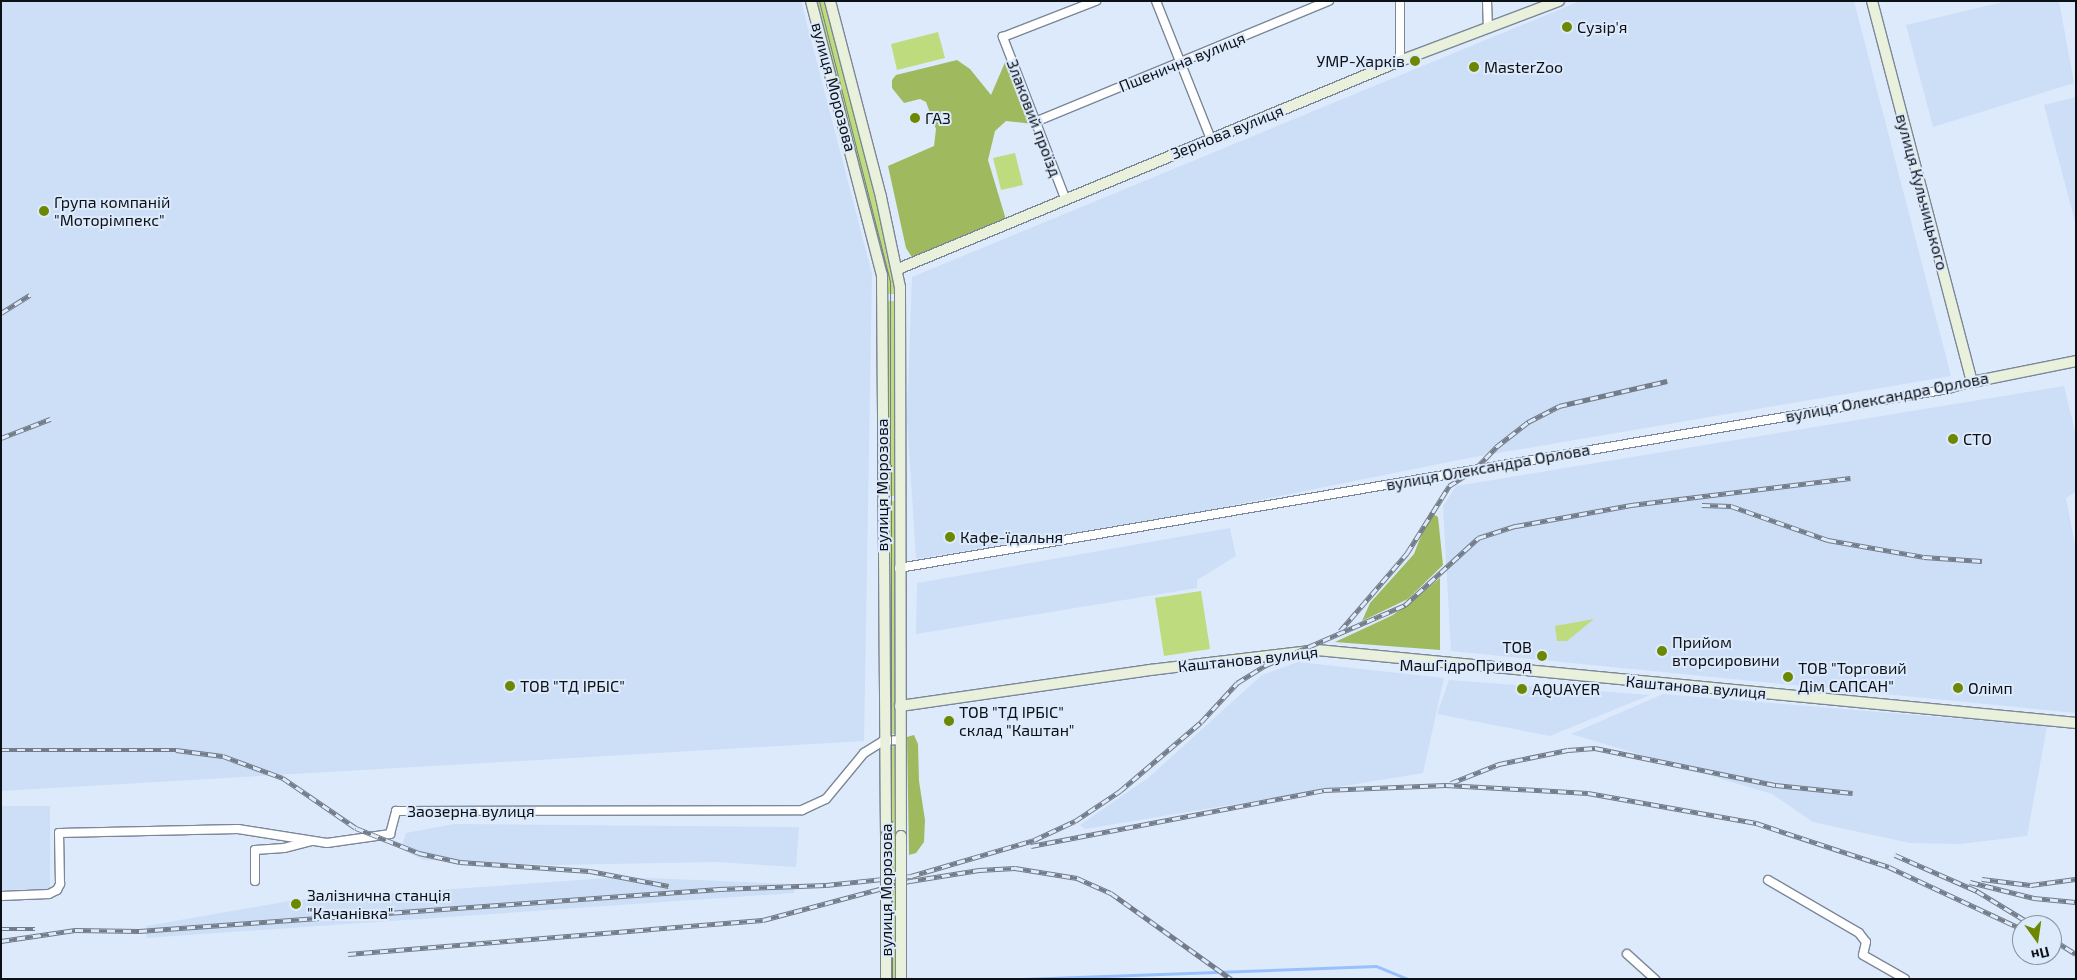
<!DOCTYPE html>
<meta charset="utf-8">
<style>
body{margin:0}
#map{position:relative;width:2077px;height:980px;overflow:hidden;background:#ddeafc;font-family:"Exo 2",sans-serif}
div>[style]{position:absolute}
[style*='--x']{left:calc(var(--x)*1px);top:calc(var(--y)*1px);width:calc(var(--w)*1px);rotate:calc(var(--a)*1deg)}
.built>*{inset:0;background:#cddef7}
.green>*{inset:0;background:#bedb7e}
.forest>*{inset:0;background:#9fba5e}
.stream>*{height:2.5px;margin:-1.25px;padding:0 1.25px;transform-origin:1.25px;border-radius:1.25px;background:#96c1fe}
.roads{filter:drop-shadow(1px 0 #7b8797) drop-shadow(-1px 0 #7b8797) drop-shadow(0 1px #7b8797) drop-shadow(0 -1px #7b8797)}
.street>*{height:8px;margin:-4px;padding:0 4px;transform-origin:4px;border-radius:4px;background:#fff}
.secondary>*{height:10px;margin:-5px;padding:0 5px;transform-origin:5px;border-radius:5px;background:#e9f0dc}
.tram>*{height:1px;margin:-0.5px;padding:0 0.5px;transform-origin:0.5px;border-radius:0.5px;background:#737c88}
.rail>*{height:4.5px;margin-top:-2.25px;transform-origin:0;background:repeating-linear-gradient(90deg,#ddeafc 0 8px,#737c88 0 16px);box-sizing:border-box;border-block:1px solid #737c88}
.bridges{filter:drop-shadow(1px 0 #7b8797) drop-shadow(-1px 0 #7b8797) drop-shadow(0 1px #7b8797) drop-shadow(0 -1px #7b8797)}
.secondary-bridge>*{height:10px;margin:-5px;padding:0 5px;transform-origin:5px;border-radius:5px;background:#e9f0dc}
.dots>*{width:14px;height:14px;translate:-50% -50%;box-sizing:border-box;border:2px solid #ddeafc;border-radius:50%}
span{translate:-50% -50%;white-space:nowrap;text-align:center;line-height:1.15;-webkit-text-stroke:4px #ddeafc;paint-order:stroke}
.poi-label{font-size:16px;color:#0c1117}
.left{translate:0 -50%;text-align:left}
.right{translate:-100% -50%;text-align:right}
.street-label{font-size:16px;color:#0c1117}
.frame{position:absolute;inset:0;border:2px solid #0c1117;pointer-events:none}
.north{position:absolute;left:2012px;top:915px;width:50px;height:50px;box-sizing:border-box;background:#ddeafc;border:1px solid #8993a0;border-radius:50%;rotate:166deg;font-size:14px;font-weight:700;line-height:20px;text-align:center;color:#0c1117}
.north::after{content:'';display:block;margin:auto;width:18px;height:22px;background:#6c8800;clip-path:polygon(50% 0,100% 100%,50% 72%,0 100%)}
</style>
<div id="map">
<div class="built">
<i style="clip-path:polygon(1px 1px,801px 1px,872px 274px,864px 741px,1px 791px)"></i>
<i style="clip-path:polygon(1580px 1px,1854px 1px,1951px 376px,1469px 458px,1220px 508px,916px 559px,907px 417px,912px 277px)"></i>
<i style="clip-path:polygon(2007px 1px,2059px 1px,2074px 83px,1933px 127px,1906px 25px)"></i>
<i style="clip-path:polygon(2076px 97px,2076px 225px,2044px 105px)"></i>
<i style="clip-path:polygon(2064px 386px,2076px 435px,2076px 492px,2066px 498px,2076px 550px,2076px 713px,1451px 651px,1443px 506px,1456px 486px)"></i>
<i style="clip-path:polygon(1230px 528px,1236px 556px,1197px 580px,1197px 588px,916px 634px,917px 583px)"></i>
<i style="clip-path:polygon(1298px 662px,1444px 678px,1423px 773px,1085px 829px,1080px 825px,1148px 778px,1262px 675px)"></i>
<i style="clip-path:polygon(1449px 680px,1650px 695px,1550px 736px,1437px 714px)"></i>
<i style="clip-path:polygon(1663px 694px,2047px 726px,2027px 836px,1959px 844px,1910px 843px,1813px 822px,1772px 794px,1571px 734px)"></i>
<i style="clip-path:polygon(1px 806px,50px 806px,50px 889px,1px 890px)"></i>
<i style="clip-path:polygon(454px 824px,799px 827px,796px 867px,716px 862px,555px 865px,423px 860px,401px 849px,406px 833px)"></i>
<i style="clip-path:polygon(622px 877px,794px 884px,794px 893px,146px 938px,146px 926px,295px 900px)"></i>
</div>
<div class="green">
<i style="clip-path:polygon(816px 1px,826px 1px,894px 264px,897px 294px,887px 294px,884px 262px)"></i>
<i style="clip-path:polygon(938px 32px,945px 58px,897px 70px,891px 44px)"></i>
<i style="clip-path:polygon(1015px 153px,1023px 185px,1001px 190px,993px 158px)"></i>
<i style="clip-path:polygon(886px 301px,897px 301px,896px 496px,886px 496px)"></i>
<i style="clip-path:polygon(886px 501px,896px 501px,896px 734px,888px 734px)"></i>
<i style="clip-path:polygon(1201px 591px,1210px 649px,1164px 656px,1155px 598px)"></i>
<i style="clip-path:polygon(1594px 619px,1567px 641px,1557px 641px,1555px 626px)"></i>
<i style="clip-path:polygon(897px 746px,899px 979px,889px 979px,888px 747px)"></i>
</div>
<div class="forest">
<i style="clip-path:polygon(1009px 53px,1033px 124px,1006px 121px,995px 131px,988px 160px,1007px 223px,915px 262px,906px 248px,888px 166px,934px 146px,936px 129px,926px 102px,920px 99px,904px 103px,892px 88px,892px 80px,896px 75px,957px 60px,970px 69px,991px 95px)"></i>
<i style="clip-path:polygon(1430px 512px,1438px 517px,1443px 565px,1408px 599px,1362px 621px,1370px 603px,1414px 554px)"></i>
<i style="clip-path:polygon(1440px 578px,1440px 650px,1335px 642px,1393px 615px)"></i>
<i style="clip-path:polygon(914px 735px,918px 744px,919px 781px,925px 820px,924px 842px,916px 853px,909px 855px,907px 737px)"></i>
</div>
<div class="stream">
<i style="--x:1023;--y:979;--w:353;--a:-2.1"></i>
<i style="--x:1376;--y:966;--w:35;--a:22"></i>
</div>
<div class="roads">
<div class="street">
<i style="--x:1156;--y:1;--w:149;--a:68.3"></i>
<i style="--x:1400;--y:1;--w:60;--a:90"></i>
<i style="--x:1487;--y:1;--w:27;--a:88"></i>
<i style="--x:1035;--y:122;--w:318;--a:-22.4"></i>
<i style="--x:1065;--y:198;--w:173;--a:-111.1"></i>
<i style="--x:1003;--y:37;--w:100;--a:-21.2"></i>
<i style="--x:899;--y:568;--w:1064;--a:-9.68"></i>
<i style="--x:1948;--y:389;--w:25;--a:-16"></i>
<i style="--x:1768;--y:880;--w:105;--a:30.2"></i>
<i style="--x:1859;--y:933;--w:11;--a:52"></i>
<i style="--x:1866;--y:942;--w:13;--a:103"></i>
<i style="--x:1863;--y:955;--w:48;--a:29.7"></i>
<i style="--x:255;--y:881;--w:31;--a:-90"></i>
<i style="--x:255;--y:850;--w:29;--a:-4"></i>
<i style="--x:284;--y:848;--w:29;--a:-14"></i>
<i style="--x:1;--y:896;--w:48;--a:-2.4"></i>
<i style="--x:49;--y:894;--w:9;--a:-27"></i>
<i style="--x:57;--y:890;--w:7;--a:-63"></i>
<i style="--x:60;--y:884;--w:51;--a:-91.1"></i>
<i style="--x:59;--y:833;--w:179;--a:-1.3"></i>
<i style="--x:238;--y:829;--w:90;--a:8.9"></i>
<i style="--x:327;--y:843;--w:64;--a:-8.1"></i>
<i style="--x:390;--y:834;--w:24;--a:-75"></i>
<i style="--x:396;--y:811;--w:406;--a:-0.1"></i>
<i style="--x:802;--y:810;--w:26;--a:-25"></i>
<i style="--x:826;--y:799;--w:60;--a:-50.4"></i>
<i style="--x:864;--y:753;--w:22;--a:-32"></i>
<i style="--x:883;--y:741;--w:17;--a:-3"></i>
<i style="--x:1627;--y:954;--w:38;--a:42"></i>
</div>
<div class="secondary">
<i style="--x:811;--y:1;--w:283;--a:75.5"></i>
<i style="--x:882;--y:275;--w:561;--a:89.59"></i>
<i style="--x:830;--y:1;--w:203;--a:75.4"></i>
<i style="--x:881;--y:197;--w:92;--a:78.1"></i>
<i style="--x:900;--y:287;--w:549;--a:89.9"></i>
<i style="--x:1872;--y:1;--w:394;--a:75.3"></i>
<i style="--x:1972;--y:382;--w:106;--a:-11.4"></i>
<i style="--x:898;--y:269;--w:543;--a:-22.51"></i>
<i style="--x:1400;--y:61;--w:170;--a:-20.7"></i>
<i style="--x:900;--y:706;--w:253;--a:-8.2"></i>
<i style="--x:1150;--y:670;--w:168;--a:-6.8"></i>
<i style="--x:1317;--y:650;--w:763;--a:5.49"></i>
</div>
</div>
<div class="tram">
<i style="--x:819;--y:1;--w:289;--a:75.8"></i>
<i style="--x:890;--y:281;--w:698;--a:89.84"></i>
</div>
<div class="rail">
<i style="--x:1;--y:313;--w:34;--a:-32"></i>
<i style="--x:1;--y:438;--w:53;--a:-21.2"></i>
<i style="--x:1702;--y:505;--w:29;--a:2"></i>
<i style="--x:1731;--y:506;--w:103;--a:19.3"></i>
<i style="--x:1828;--y:540;--w:97;--a:10"></i>
<i style="--x:1924;--y:557;--w:58;--a:3.9"></i>
<i style="--x:1340;--y:631;--w:103;--a:-49.3"></i>
<i style="--x:1407;--y:553;--w:79;--a:-57.9"></i>
<i style="--x:1449;--y:486;--w:30;--a:-33"></i>
<i style="--x:1474;--y:470;--w:32;--a:-46"></i>
<i style="--x:1496;--y:447;--w:41;--a:-38"></i>
<i style="--x:1528;--y:422;--w:35;--a:-27"></i>
<i style="--x:1559;--y:406;--w:111;--a:-13"></i>
<i style="--x:1;--y:750;--w:175;--a:0"></i>
<i style="--x:176;--y:750;--w:47;--a:7.3"></i>
<i style="--x:223;--y:756;--w:64;--a:20.1"></i>
<i style="--x:283;--y:778;--w:88;--a:34.4"></i>
<i style="--x:356;--y:828;--w:68;--a:21.6"></i>
<i style="--x:419;--y:853;--w:42;--a:12.4"></i>
<i style="--x:460;--y:862;--w:130;--a:4"></i>
<i style="--x:590;--y:871;--w:80;--a:10.8"></i>
<i style="--x:1451;--y:783;--w:52;--a:-21.6"></i>
<i style="--x:1499;--y:764;--w:70;--a:-11.5"></i>
<i style="--x:1568;--y:750;--w:27;--a:-4"></i>
<i style="--x:1595;--y:748;--w:185;--a:11.6"></i>
<i style="--x:1776;--y:785;--w:77;--a:5.9"></i>
<i style="--x:1031;--y:846;--w:298;--a:-10.8"></i>
<i style="--x:1324;--y:790;--w:122;--a:-2.3"></i>
<i style="--x:1446;--y:785;--w:142;--a:3.2"></i>
<i style="--x:1588;--y:793;--w:171;--a:10.1"></i>
<i style="--x:1756;--y:823;--w:140;--a:18.3"></i>
<i style="--x:1889;--y:867;--w:147;--a:25"></i>
<i style="--x:1895;--y:855;--w:90;--a:23.7"></i>
<i style="--x:1977;--y:891;--w:66;--a:31.3"></i>
<i style="--x:1982;--y:879;--w:49;--a:7"></i>
<i style="--x:2031;--y:885;--w:45;--a:-7.6"></i>
<i style="--x:1970;--y:882;--w:66;--a:14"></i>
<i style="--x:2034;--y:898;--w:42;--a:5.4"></i>
<i style="--x:1;--y:929;--w:34;--a:0"></i>
<i style="--x:2052;--y:939;--w:28;--a:32"></i>
<i style="--x:1;--y:941;--w:75;--a:-8.5"></i>
<i style="--x:75;--y:930;--w:64;--a:0.9"></i>
<i style="--x:139;--y:931;--w:582;--a:-4.14"></i>
<i style="--x:719;--y:889;--w:107;--a:-2.1"></i>
<i style="--x:826;--y:885;--w:85;--a:-6"></i>
<i style="--x:911;--y:876;--w:128;--a:-16.3"></i>
<i style="--x:1034;--y:840;--w:45;--a:-24.9"></i>
<i style="--x:1075;--y:821;--w:54;--a:-33.7"></i>
<i style="--x:1120;--y:791;--w:106;--a:-40.4"></i>
<i style="--x:1201;--y:722;--w:53;--a:-47.3"></i>
<i style="--x:1237;--y:683;--w:32;--a:-32"></i>
<i style="--x:1264;--y:666;--w:154;--a:-23.4"></i>
<i style="--x:1405;--y:605;--w:99;--a:-42.5"></i>
<i style="--x:1478;--y:538;--w:40;--a:-18"></i>
<i style="--x:1516;--y:526;--w:117;--a:-10.3"></i>
<i style="--x:1631;--y:505;--w:221;--a:-7"></i>
<i style="--x:348;--y:954;--w:416;--a:-4.7"></i>
<i style="--x:763;--y:920;--w:152;--a:-14.9"></i>
<i style="--x:910;--y:881;--w:70;--a:-9.1"></i>
<i style="--x:979;--y:870;--w:36;--a:-3"></i>
<i style="--x:1015;--y:868;--w:63;--a:9.2"></i>
<i style="--x:1077;--y:878;--w:37;--a:24"></i>
<i style="--x:1111;--y:893;--w:148;--a:35.6"></i>
</div>
<div class="bridges">
<div class="secondary-bridge">
<i style="--x:886;--y:836;--w:143;--a:90"></i>
<i style="--x:901;--y:836;--w:143;--a:90"></i>
</div>
</div>
<div class="dots">
<i style="left:1567px;top:27px;background:#6c8800"></i>
<i style="left:1415px;top:61px;background:#6c8800"></i>
<i style="left:1474px;top:67px;background:#6c8800"></i>
<i style="left:915px;top:118px;background:#6c8800"></i>
<i style="left:44px;top:211px;background:#6c8800"></i>
<i style="left:1953px;top:439px;background:#6c8800"></i>
<i style="left:950px;top:537px;background:#6c8800"></i>
<i style="left:1662px;top:651px;background:#6c8800"></i>
<i style="left:1542px;top:656px;background:#6c8800"></i>
<i style="left:1788px;top:677px;background:#6c8800"></i>
<i style="left:510px;top:686px;background:#6c8800"></i>
<i style="left:1958px;top:688px;background:#6c8800"></i>
<i style="left:1522px;top:689px;background:#6c8800"></i>
<i style="left:949px;top:721px;background:#6c8800"></i>
<i style="left:296px;top:904px;background:#6c8800"></i>
</div>
<div class="poi-label">
<span class="left" style="left:1577px;top:27px">Сузір'я</span>
<span class="right" style="left:1405px;top:61px">УМР-Харків</span>
<span class="left" style="left:1484px;top:67px">MasterZoo</span>
<span class="left" style="left:925px;top:118px">ГАЗ</span>
<span class="left" style="left:54px;top:211px">Група компаній<br>"Моторімпекс"</span>
<span class="left" style="left:1963px;top:439px">СТО</span>
<span class="left" style="left:960px;top:537px">Кафе-їдальня</span>
<span class="left" style="left:1672px;top:651px">Прийом<br>вторсировини</span>
<span class="right" style="left:1532px;top:656px">ТОВ<br>МашГідроПривод</span>
<span class="left" style="left:1798px;top:677px">ТОВ "Торговий<br>Дім САПСАН"</span>
<span class="left" style="left:520px;top:686px">ТОВ "ТД ІРБІС"</span>
<span class="left" style="left:1968px;top:688px">Олімп</span>
<span class="left" style="left:1532px;top:689px">AQUAYER</span>
<span class="left" style="left:959px;top:721px">ТОВ "ТД ІРБІС"<br>склад "Каштан"</span>
<span class="left" style="left:307px;top:904px">Залізнична станція<br>"Качанівка"</span>
</div>
<div class="street-label">
<span style="left:1182px;top:62px;rotate:-22deg">Пшенична вулиця</span>
<span style="left:834px;top:87px;rotate:75deg">вулиця Морозова</span>
<span style="left:1034px;top:118px;rotate:69deg">Злаковий проїзд</span>
<span style="left:1227px;top:132px;rotate:-22deg">Зернова вулиця</span>
<span style="left:1922px;top:192px;rotate:75deg">вулиця Кульчицького</span>
<span style="left:1887px;top:397px;rotate:-11deg">вулиця Олександра Орлова</span>
<span style="left:1488px;top:467px;rotate:-10deg">вулиця Олександра Орлова</span>
<span style="left:882px;top:485px;rotate:-90deg">вулиця Морозова</span>
<span style="left:1248px;top:659px;rotate:-6deg">Каштанова вулиця</span>
<span style="left:1696px;top:687px;rotate:5deg">Каштанова вулиця</span>
<span style="left:471px;top:811px">Заозерна вулиця</span>
<span style="left:886px;top:890px;rotate:-90deg">вулиця Морозова</span>
</div>
<div class="frame"></div>
<div class="north">Пн</div>
</div>
